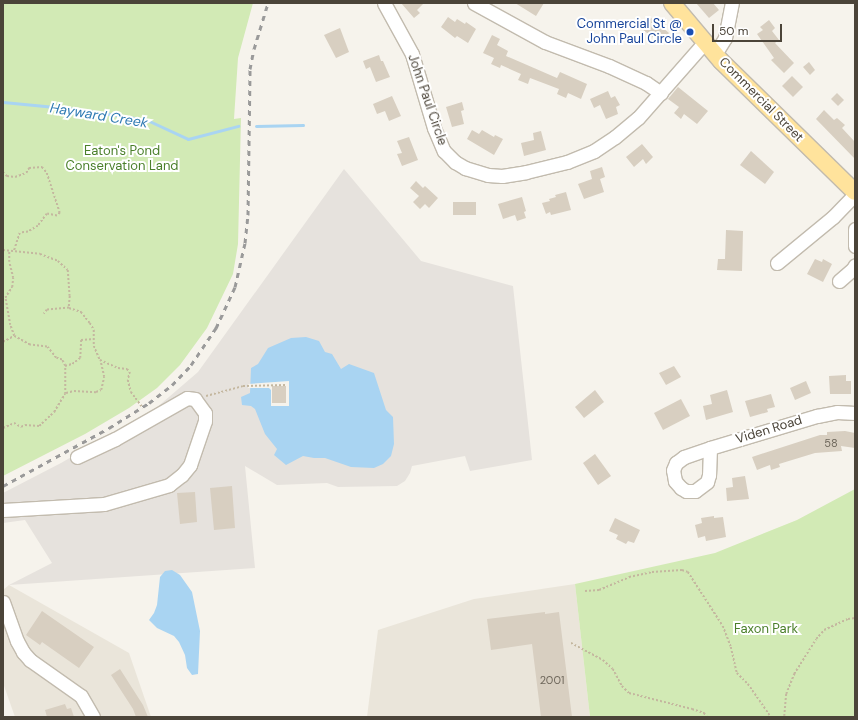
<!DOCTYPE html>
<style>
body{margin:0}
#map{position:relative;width:858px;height:720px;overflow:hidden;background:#f6f3ec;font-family:"DM Sans",sans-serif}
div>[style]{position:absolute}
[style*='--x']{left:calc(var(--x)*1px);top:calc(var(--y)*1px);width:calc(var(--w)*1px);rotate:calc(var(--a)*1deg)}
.residential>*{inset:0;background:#eae5da}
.industrial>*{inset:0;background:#e6e2dd}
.green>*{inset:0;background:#d2eab5}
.water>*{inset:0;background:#a9d4f2}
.pier>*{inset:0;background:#f6f3ec}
.stream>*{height:3px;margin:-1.5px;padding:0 1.5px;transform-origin:1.5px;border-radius:1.5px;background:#a9d4f2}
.building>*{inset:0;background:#d8cfc1}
.path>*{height:1.5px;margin-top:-0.75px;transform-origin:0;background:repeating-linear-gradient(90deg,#c4b79f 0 2px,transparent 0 4px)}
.roads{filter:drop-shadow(1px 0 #c2bbae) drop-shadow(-1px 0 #c2bbae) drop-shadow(0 1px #c2bbae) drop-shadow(0 -1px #c2bbae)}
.minor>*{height:13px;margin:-6.5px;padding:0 6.5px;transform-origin:6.5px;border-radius:6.5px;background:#fff}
.major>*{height:16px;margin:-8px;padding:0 8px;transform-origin:8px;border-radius:8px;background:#ffe39c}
.rail>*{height:3px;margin-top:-1.5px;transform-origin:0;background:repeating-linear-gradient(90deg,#9a9a9a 0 5px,transparent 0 10px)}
.dots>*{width:11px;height:11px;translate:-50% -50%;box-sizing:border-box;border:2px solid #fff;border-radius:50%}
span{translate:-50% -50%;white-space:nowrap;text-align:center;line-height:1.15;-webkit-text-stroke:4px #fff;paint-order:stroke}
.number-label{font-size:11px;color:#6e675b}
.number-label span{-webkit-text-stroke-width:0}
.transit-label{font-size:13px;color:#164399}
.right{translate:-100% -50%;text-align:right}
.street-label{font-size:13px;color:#4b4439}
.park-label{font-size:13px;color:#4a7f2a}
.water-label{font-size:14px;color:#2e7ab2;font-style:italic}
.frame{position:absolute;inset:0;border:4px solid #4b4439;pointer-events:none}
.scale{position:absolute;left:712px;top:24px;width:70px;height:18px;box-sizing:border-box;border:2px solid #4b4439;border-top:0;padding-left:5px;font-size:12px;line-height:14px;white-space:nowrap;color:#4b4439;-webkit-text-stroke:3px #fff;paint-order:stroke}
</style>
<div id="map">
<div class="residential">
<i style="clip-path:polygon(575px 584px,590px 717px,367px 717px,378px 630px,474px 599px)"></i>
<i style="clip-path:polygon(9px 585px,129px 653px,151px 717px,15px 717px,3px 683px,3px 590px)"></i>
</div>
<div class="industrial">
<i style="clip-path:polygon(344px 169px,421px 261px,513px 286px,532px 460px,470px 471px,465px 456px,412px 466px,410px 473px,405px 481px,397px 486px,338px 487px,327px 483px,277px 485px,245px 466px,255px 568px,9px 585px,52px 563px,25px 520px,3px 523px,3px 493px,61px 463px,155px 409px,198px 372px)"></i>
</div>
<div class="green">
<i style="clip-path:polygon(3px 3px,253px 3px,238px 58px,234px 119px,241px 118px,238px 244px,233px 274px,207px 328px,180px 365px,157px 388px,129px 408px,85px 434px,3px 476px)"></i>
<i style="clip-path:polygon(855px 489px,855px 717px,590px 717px,575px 584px,715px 553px,797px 520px)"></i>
</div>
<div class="water">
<i style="clip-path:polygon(306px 337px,319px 341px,325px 352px,332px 354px,341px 369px,349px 364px,374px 373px,386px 410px,393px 417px,394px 444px,391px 456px,383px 464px,374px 468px,351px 467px,325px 458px,314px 458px,303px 456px,286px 465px,274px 455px,277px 449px,265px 434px,255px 409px,251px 406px,242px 405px,241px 397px,250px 393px,251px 368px,258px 364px,268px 348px,291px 338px)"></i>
<i style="clip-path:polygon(172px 570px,180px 575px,192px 592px,200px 631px,198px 674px,192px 675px,187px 668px,185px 655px,179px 642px,174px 636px,157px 628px,149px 620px,154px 613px,157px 605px,160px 577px,165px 571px)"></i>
</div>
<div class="pier">
<i style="clip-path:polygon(289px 381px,289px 406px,271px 406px,271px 390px,269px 388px,248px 388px,248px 384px)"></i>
</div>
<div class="stream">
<i style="--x:3;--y:102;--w:73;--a:5.5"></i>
<i style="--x:76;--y:109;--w:72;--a:8.8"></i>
<i style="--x:147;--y:120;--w:45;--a:24.9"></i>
<i style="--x:188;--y:139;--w:52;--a:-14.6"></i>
<i style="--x:256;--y:126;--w:47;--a:-1.2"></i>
</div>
<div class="building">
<i style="clip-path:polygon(401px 3px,424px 3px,417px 10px,420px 13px,414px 18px)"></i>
<i style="clip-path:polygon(515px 3px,544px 3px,536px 16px)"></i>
<i style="clip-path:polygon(696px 3px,713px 3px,719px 10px,709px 18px)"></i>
<i style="clip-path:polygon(448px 17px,455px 22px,457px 19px,465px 24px,466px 22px,476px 29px,468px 43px,457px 36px,455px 38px,441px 27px)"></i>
<i style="clip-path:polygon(651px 18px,669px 33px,660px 43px,642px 29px)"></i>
<i style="clip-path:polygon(769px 20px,775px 28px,772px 31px,779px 40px,775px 43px,794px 63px,784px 73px,771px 60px,774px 58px,757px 34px,763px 30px,760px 27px)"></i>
<i style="clip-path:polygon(340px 28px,349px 52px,336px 58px,324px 35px)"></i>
<i style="clip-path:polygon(492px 35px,500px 39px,497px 45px,508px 51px,506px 56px,557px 78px,560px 72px,587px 84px,581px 99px,568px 93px,566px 98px,557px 94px,559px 89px,530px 78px,528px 84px,518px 80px,521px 74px,501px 65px,500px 68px,491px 64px,494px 58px,483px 53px)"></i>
<i style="clip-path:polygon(379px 55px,381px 61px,383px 61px,390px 77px,376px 82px,370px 67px,366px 69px,363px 61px)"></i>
<i style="clip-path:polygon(809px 62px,815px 70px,810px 75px,803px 67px)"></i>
<i style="clip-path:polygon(792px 76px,803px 87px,793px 97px,782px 86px)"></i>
<i style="clip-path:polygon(678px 87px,708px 111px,697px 124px,684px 114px,681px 119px,674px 113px,679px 107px,668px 99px)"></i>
<i style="clip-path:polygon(608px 91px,611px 98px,615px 96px,620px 105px,616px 107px,618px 114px,606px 119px,600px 105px,594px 108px,590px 99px)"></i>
<i style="clip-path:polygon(837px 93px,844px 100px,838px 106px,831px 99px)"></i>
<i style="clip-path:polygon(392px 96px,401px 116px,389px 121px,385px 111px,377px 114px,373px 104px)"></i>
<i style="clip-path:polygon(462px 102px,464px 110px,461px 111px,464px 124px,452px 127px,446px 107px)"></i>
<i style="clip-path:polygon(824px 110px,834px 120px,837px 118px,845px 125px,842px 128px,855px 142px,855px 159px,816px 119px)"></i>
<i style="clip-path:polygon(472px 130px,479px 134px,482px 130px,494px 137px,495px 135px,503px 139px,494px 155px,467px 139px)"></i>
<i style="clip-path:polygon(541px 131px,546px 150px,524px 156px,521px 143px,534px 140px,533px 133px)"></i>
<i style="clip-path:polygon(409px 137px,418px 160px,402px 166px,397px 154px,402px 153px,397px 141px)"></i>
<i style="clip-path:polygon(642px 144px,653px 157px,646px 164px,643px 159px,634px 167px,626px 157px)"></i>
<i style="clip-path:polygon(751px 151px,774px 172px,765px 184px,740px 165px)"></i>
<i style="clip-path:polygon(602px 167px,605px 177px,600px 179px,604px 192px,584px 199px,578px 184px,592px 179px,590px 171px)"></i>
<i style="clip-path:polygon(416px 181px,423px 188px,425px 186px,438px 198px,429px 208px,425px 204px,420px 209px,413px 202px,419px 196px,410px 188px)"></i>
<i style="clip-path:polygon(566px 192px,571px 210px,551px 215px,550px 212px,546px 214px,542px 203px,550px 201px,549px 199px,556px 197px,555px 195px)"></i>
<i style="clip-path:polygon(522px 197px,526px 211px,524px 212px,526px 218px,517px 221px,515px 215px,503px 219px,498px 204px)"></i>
<i style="clip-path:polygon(453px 202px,476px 202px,476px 215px,453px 215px)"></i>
<i style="clip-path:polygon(726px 230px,743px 231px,742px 271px,717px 270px,718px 259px,725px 259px)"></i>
<i style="clip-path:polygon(815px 259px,822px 262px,823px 259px,832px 264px,823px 282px,807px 274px)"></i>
<i style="clip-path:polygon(674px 366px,681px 377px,666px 385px,659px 373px)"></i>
<i style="clip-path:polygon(846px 375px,846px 381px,851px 381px,851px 394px,830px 394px,829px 376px)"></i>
<i style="clip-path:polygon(806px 381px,811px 393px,795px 400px,790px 388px)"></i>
<i style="clip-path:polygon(272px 386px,286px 386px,286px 403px,272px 403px)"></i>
<i style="clip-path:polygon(595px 390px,604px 402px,584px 418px,575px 407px)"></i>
<i style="clip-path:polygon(727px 390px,733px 412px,706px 420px,703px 406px,712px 404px,710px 395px)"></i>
<i style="clip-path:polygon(771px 394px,775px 407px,767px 409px,768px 412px,750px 417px,745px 401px)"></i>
<i style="clip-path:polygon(681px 399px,690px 416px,663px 430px,654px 413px)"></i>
<i style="clip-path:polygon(845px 431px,855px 433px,855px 448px,841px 446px,842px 451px,815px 453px,779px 464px,780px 467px,771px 470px,770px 465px,757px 470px,752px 457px,820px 435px,827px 435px,827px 432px)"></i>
<i style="clip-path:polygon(595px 454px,611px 476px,598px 485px,583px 463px)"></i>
<i style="clip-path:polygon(745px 476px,749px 499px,727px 501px,726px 488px,733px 487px,732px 478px)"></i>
<i style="clip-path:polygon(232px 486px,235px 528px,214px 530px,210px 488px)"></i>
<i style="clip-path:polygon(195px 492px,197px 522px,180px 524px,177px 493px)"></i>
<i style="clip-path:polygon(714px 516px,714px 518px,723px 517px,726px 537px,706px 541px,705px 536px,698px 538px,695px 525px,702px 523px,701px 518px)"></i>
<i style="clip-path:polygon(615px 518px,640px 530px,634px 543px,628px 541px,626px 544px,616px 539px,618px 535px,609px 531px)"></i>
<i style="clip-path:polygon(42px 611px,94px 647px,79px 668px,42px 642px,40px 645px,26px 635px)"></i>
<i style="clip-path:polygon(545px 612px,545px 614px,559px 612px,572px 717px,541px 717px,532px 644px,491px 650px,487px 619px)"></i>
<i style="clip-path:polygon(120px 669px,143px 705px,148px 717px,136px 717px,133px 709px,111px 675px)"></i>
<i style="clip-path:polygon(65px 704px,67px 709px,71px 708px,74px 717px,47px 717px,45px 710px)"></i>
</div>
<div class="path">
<i style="--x:3;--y:172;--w:6;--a:45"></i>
<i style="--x:7;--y:176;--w:8;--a:7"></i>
<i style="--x:15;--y:177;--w:12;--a:-20"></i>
<i style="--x:26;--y:173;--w:6;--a:-59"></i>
<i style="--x:29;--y:168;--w:13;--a:-4"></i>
<i style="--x:42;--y:167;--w:8;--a:50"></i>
<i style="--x:47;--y:173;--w:42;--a:72"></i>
<i style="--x:60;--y:213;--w:4;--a:135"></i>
<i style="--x:57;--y:216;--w:10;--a:-169"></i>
<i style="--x:47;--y:214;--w:15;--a:127"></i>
<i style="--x:38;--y:226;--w:12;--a:149"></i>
<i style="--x:28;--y:232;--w:8;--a:173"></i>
<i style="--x:20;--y:233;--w:19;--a:108"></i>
<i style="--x:3;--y:250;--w:37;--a:6"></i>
<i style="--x:40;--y:254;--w:19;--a:21"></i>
<i style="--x:58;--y:261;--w:13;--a:42"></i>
<i style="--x:68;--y:270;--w:26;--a:86"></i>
<i style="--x:70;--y:296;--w:12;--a:95"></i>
<i style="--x:69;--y:308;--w:22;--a:175"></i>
<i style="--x:47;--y:310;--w:5;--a:127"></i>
<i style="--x:69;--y:308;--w:13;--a:18"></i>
<i style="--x:81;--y:312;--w:14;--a:51"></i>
<i style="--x:90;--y:323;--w:8;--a:60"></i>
<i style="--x:94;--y:330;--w:16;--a:90"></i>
<i style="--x:94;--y:346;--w:15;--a:67"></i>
<i style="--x:100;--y:360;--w:20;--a:24"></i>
<i style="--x:118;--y:368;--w:9;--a:6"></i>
<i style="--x:127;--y:369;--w:4;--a:45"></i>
<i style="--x:130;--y:372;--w:8;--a:104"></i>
<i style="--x:128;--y:380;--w:12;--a:76"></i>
<i style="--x:131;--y:392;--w:20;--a:53"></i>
<i style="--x:3;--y:342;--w:13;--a:-29"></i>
<i style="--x:14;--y:336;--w:12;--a:-110"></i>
<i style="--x:10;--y:325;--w:27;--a:-100"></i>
<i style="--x:5;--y:298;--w:13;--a:-58"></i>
<i style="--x:12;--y:287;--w:9;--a:-84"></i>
<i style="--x:13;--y:278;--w:16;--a:-104"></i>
<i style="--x:9;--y:262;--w:11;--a:-90"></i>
<i style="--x:65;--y:366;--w:7;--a:-16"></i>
<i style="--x:72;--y:364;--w:10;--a:-37"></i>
<i style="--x:80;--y:358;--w:18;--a:-87"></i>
<i style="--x:81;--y:340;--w:13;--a:-4"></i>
<i style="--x:66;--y:393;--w:8;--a:-14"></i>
<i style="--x:74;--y:391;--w:22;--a:3"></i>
<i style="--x:96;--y:392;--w:5;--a:-22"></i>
<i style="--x:101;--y:390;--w:13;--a:-77"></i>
<i style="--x:104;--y:377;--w:17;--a:-103"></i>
<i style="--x:206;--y:396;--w:38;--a:-15"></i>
<i style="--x:243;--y:386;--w:43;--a:-1.3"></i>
<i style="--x:3;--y:428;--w:12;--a:-24"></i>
<i style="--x:14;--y:423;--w:8;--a:30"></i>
<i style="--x:21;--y:427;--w:4;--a:-27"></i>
<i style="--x:25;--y:425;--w:14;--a:4"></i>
<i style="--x:39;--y:426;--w:21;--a:-43"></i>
<i style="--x:54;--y:412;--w:21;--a:-59"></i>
<i style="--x:65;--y:394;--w:28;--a:-90"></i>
<i style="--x:65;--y:366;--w:7;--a:-117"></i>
<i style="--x:62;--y:360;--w:6;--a:-162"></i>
<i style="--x:56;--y:358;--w:14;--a:-129"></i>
<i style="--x:47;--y:347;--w:17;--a:-173"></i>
<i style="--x:30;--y:345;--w:18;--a:-151"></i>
<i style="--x:585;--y:591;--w:14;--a:-4"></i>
<i style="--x:599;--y:590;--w:33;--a:-23"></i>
<i style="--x:629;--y:577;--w:24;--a:-12"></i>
<i style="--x:652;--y:572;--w:30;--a:-4"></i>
<i style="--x:682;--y:570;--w:6;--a:18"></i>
<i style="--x:688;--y:572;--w:64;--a:57.1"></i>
<i style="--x:723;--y:626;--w:22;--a:69"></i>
<i style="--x:731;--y:647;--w:27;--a:77"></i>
<i style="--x:737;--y:673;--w:16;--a:45"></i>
<i style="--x:748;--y:684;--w:40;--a:55.1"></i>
<i style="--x:571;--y:643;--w:36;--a:28"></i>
<i style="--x:603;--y:660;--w:13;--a:42"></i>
<i style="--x:613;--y:669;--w:19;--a:62"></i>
<i style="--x:622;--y:686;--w:10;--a:45"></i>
<i style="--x:629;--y:693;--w:65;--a:14.3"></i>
<i style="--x:692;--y:709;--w:13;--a:18"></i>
<i style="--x:704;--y:713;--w:5;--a:53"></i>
<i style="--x:784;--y:716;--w:22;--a:-85"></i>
<i style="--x:786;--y:694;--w:22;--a:-68"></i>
<i style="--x:794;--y:674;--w:41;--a:-57.8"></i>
<i style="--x:816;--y:639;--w:12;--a:-48"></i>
<i style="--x:824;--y:630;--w:26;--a:-25"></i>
<i style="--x:848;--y:619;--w:7;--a:-8"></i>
</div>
<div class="roads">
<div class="minor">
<i style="--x:384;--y:3;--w:58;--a:61.2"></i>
<i style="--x:412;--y:54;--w:77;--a:73.4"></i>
<i style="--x:434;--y:128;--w:25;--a:67"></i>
<i style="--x:444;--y:151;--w:16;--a:45"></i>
<i style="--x:455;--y:162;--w:12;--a:31"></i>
<i style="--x:465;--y:168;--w:24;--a:17"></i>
<i style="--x:488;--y:175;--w:14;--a:4"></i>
<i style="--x:502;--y:176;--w:24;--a:-9"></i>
<i style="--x:526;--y:172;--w:42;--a:-13.7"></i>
<i style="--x:567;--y:162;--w:29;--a:-22"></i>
<i style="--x:594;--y:151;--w:25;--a:-34"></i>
<i style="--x:615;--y:137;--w:30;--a:-40"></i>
<i style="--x:638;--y:118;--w:100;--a:-48.7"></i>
<i style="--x:474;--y:3;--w:81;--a:28.8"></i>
<i style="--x:545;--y:42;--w:68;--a:20.6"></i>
<i style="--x:609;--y:66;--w:41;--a:24.7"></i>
<i style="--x:646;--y:83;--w:18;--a:34"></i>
<i style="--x:715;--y:54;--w:19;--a:-58"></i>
<i style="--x:725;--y:38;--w:36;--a:-79"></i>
<i style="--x:855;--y:229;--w:17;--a:90"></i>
<i style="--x:777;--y:263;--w:72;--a:-39.4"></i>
<i style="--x:833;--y:217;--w:32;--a:-46"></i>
<i style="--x:839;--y:281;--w:18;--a:-41"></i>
<i style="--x:853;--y:269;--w:4;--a:-63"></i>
<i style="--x:710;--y:448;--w:27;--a:92"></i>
<i style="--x:709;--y:475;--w:7;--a:106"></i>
<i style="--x:707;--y:482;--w:15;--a:143"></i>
<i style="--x:695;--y:491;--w:9;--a:180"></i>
<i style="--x:686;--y:491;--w:6;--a:-149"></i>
<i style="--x:681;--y:488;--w:9;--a:-131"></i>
<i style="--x:675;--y:481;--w:11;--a:-100"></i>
<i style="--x:673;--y:470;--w:8;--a:-67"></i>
<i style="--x:676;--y:463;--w:10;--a:-37"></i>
<i style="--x:684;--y:457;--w:28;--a:-19"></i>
<i style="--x:710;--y:448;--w:112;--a:-16.7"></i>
<i style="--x:817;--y:416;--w:20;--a:-11"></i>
<i style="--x:837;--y:412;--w:18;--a:3"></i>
<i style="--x:3;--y:510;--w:101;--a:-3.4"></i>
<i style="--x:104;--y:504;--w:68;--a:-16.3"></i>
<i style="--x:169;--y:485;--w:16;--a:-38"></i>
<i style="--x:182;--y:475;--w:13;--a:-51"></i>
<i style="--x:190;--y:465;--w:46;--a:-71.2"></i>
<i style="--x:205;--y:421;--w:8;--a:-90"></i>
<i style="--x:205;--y:413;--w:17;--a:-126"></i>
<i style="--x:195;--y:399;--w:8;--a:-173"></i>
<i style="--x:187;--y:398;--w:83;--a:150.3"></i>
<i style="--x:115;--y:439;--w:42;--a:154.7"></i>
<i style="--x:3;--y:602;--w:41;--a:70.3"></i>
<i style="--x:17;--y:641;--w:13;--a:61"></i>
<i style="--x:23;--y:652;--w:11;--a:49"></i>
<i style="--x:30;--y:660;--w:62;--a:35.2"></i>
<i style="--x:81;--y:696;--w:24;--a:60"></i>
</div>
<div class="major">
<i style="--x:672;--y:3;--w:76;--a:49.8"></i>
<i style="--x:721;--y:61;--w:187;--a:44.4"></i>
</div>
</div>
<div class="rail">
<i style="--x:3;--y:486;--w:121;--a:-28.7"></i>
<i style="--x:109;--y:428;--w:47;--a:-32"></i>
<i style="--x:149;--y:403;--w:29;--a:-38"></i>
<i style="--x:172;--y:385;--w:28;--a:-46"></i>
<i style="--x:191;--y:365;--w:45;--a:-56"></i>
<i style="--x:216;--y:328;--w:45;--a:-65.1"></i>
<i style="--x:235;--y:287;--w:45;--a:-77.2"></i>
<i style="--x:245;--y:243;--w:28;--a:-84"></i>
<i style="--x:248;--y:215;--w:146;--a:-89.2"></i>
<i style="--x:250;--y:69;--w:20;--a:-79"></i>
<i style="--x:254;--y:49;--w:48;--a:-73.1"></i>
</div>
<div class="dots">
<i style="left:690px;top:32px;background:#1a4fb4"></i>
</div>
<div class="number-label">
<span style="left:831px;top:443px">58</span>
<span style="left:552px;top:680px">2001</span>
</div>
<div class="transit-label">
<span class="right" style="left:682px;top:32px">Commercial St @<br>John Paul Circle</span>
</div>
<div class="street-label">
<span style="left:427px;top:100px;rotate:71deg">John Paul Circle</span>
<span style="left:761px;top:100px;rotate:45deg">Commercial Street</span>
<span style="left:769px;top:430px;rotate:-17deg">Viden Road</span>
</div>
<div class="park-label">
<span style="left:122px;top:159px">Eaton's Pond<br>Conservation Land</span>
<span style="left:766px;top:629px">Faxon Park</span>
</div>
<div class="water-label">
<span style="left:99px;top:115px;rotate:9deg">Hayward Creek</span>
</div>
<div class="frame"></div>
<div class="scale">50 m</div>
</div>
